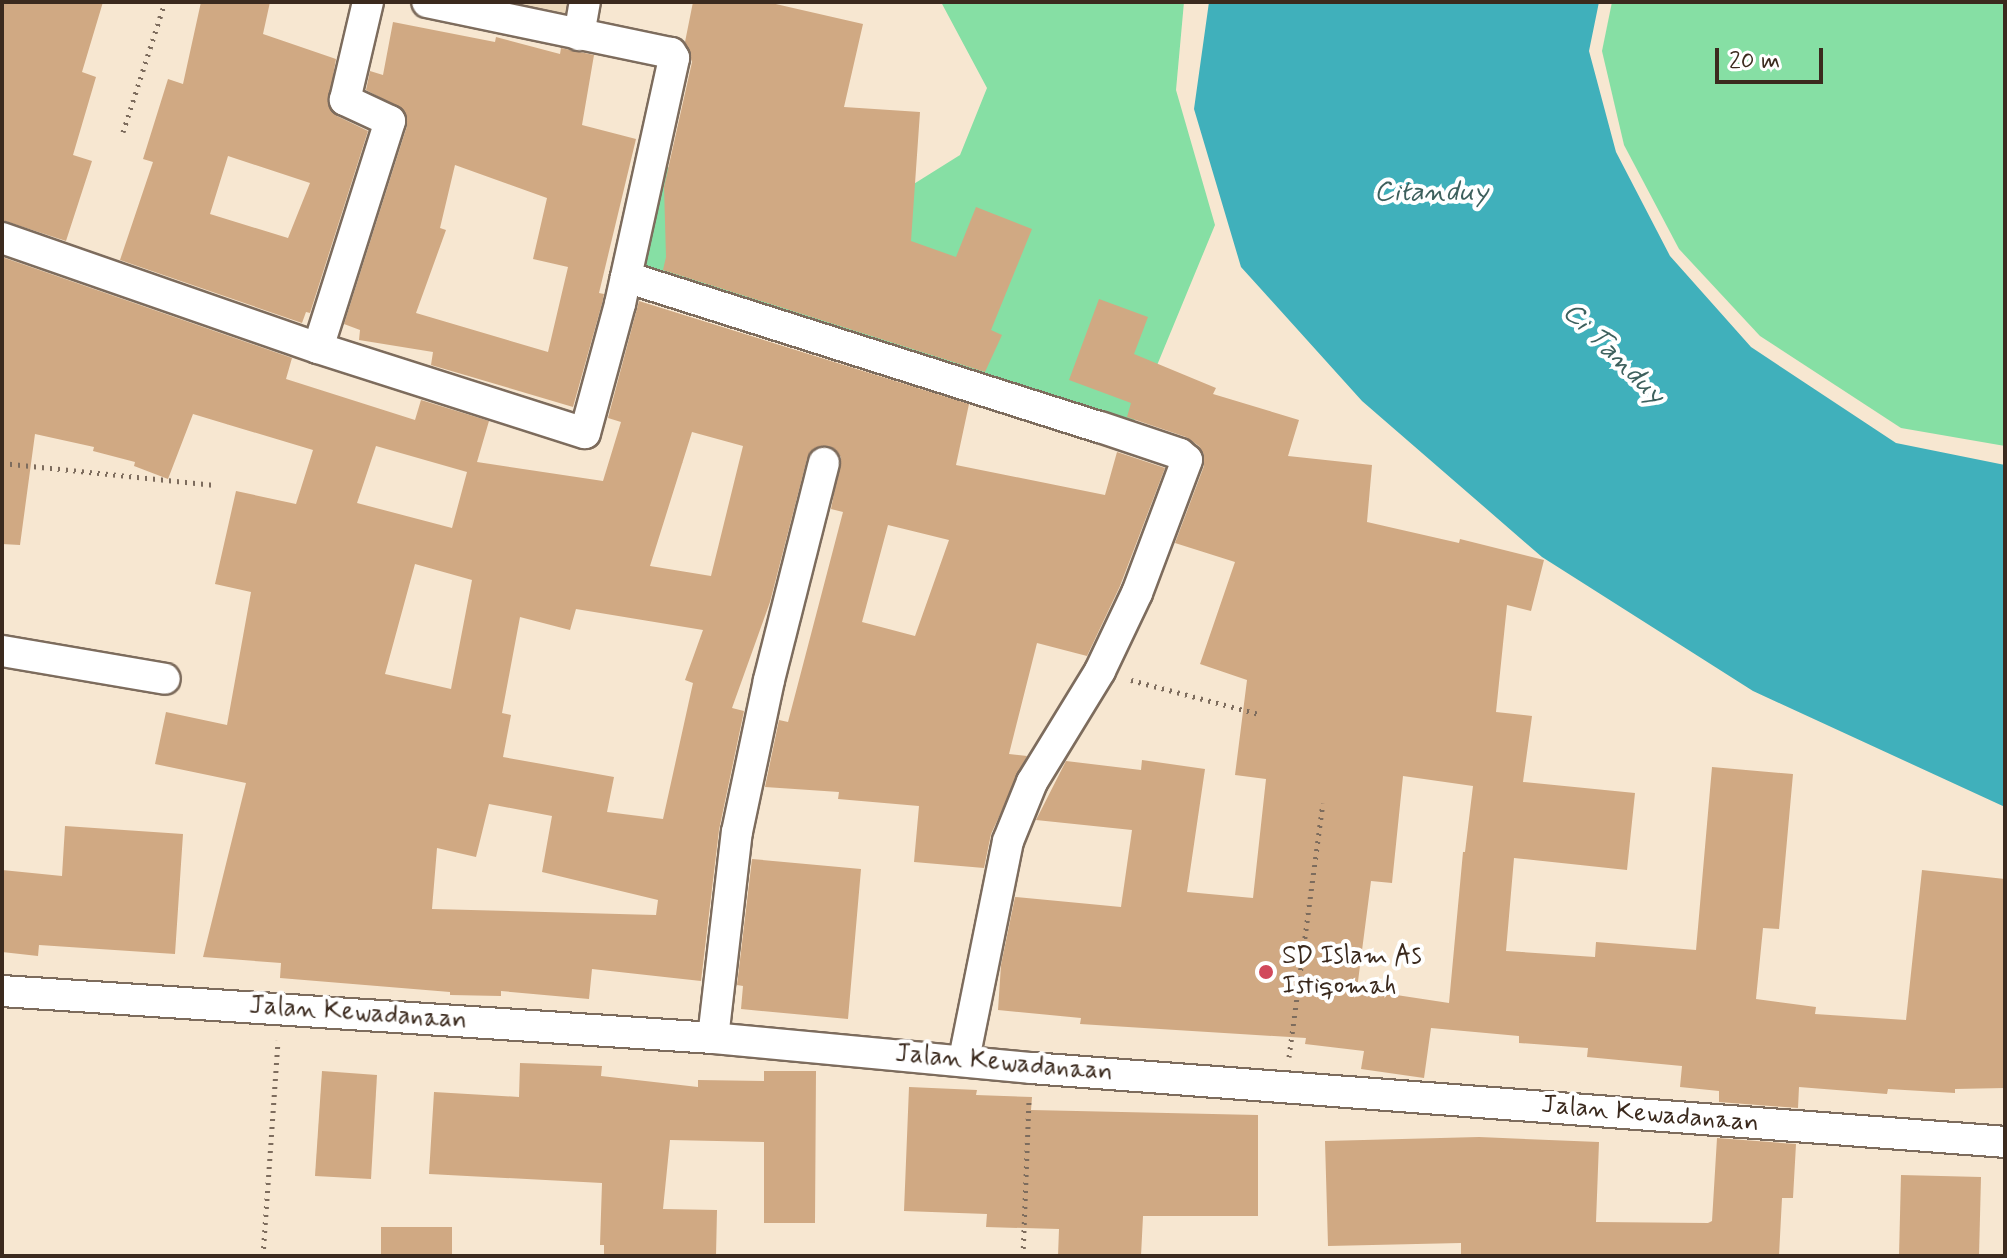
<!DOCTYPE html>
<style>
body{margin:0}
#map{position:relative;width:2007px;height:1258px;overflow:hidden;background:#f7e7d1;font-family:Mynerve,sans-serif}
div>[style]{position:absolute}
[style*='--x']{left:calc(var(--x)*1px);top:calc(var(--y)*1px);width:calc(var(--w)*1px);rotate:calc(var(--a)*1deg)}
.built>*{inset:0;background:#ebd8ba}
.green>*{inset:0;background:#86dfa4}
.water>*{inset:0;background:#40b0bb}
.building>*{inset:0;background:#d0a983}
.path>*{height:5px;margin-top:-2.5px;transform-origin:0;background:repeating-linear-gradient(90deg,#7d6c5d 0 2px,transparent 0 8px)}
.roads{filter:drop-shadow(2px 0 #7d6c5d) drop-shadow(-2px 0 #7d6c5d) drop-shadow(0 2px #7d6c5d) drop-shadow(0 -2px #7d6c5d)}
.minor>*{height:30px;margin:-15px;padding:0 15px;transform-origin:15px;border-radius:15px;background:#fff}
.dots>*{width:22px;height:22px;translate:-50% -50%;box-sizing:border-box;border:4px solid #fff;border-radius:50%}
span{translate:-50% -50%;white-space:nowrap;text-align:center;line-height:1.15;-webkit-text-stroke:8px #fff;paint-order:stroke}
.poi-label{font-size:26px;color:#3b2a1e}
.left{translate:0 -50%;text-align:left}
.street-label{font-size:26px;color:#3b2a1e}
.water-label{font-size:28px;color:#3d605d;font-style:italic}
.frame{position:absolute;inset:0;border:4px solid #3b2a1e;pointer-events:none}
.scale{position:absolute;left:1715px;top:48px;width:108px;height:36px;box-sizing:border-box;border:4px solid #3b2a1e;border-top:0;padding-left:10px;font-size:24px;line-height:28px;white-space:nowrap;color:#3b2a1e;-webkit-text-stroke:6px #fff;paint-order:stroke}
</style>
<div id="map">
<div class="built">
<i style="clip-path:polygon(510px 2px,571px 2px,567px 16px)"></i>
</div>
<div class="green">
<i style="clip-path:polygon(941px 2px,1184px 2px,1176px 90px,1215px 225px,1134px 421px,639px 267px,666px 167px,869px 212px,960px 155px,987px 88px)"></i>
<i style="clip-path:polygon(1612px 2px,2005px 2px,2005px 446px,1901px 428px,1760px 336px,1679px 249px,1624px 145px,1602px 51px)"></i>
</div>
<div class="water">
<i style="clip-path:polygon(1209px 2px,1599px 2px,1589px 51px,1616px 152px,1670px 256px,1751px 347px,1896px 443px,2005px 465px,2005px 807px,1753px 691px,1542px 557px,1362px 401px,1241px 267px,1194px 109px)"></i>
</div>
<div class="building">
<i style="clip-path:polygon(2px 2px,103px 2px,82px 72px,96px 77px,73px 155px,92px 161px,66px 241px,2px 220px)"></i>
<i style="clip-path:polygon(evenodd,201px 2px,270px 2px,263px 34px,336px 59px,328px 105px,337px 116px,368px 131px,310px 313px,306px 312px,302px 323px,120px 260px,153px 162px,143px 159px,168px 79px,183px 84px,201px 2px,228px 156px,310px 183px,288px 238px,210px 214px,228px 156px)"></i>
<i style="clip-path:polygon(693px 2px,767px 2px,863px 24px,844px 107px,920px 112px,911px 241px,956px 257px,976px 207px,1032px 229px,991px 330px,1002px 335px,985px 372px,663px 270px,666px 257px,664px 187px,692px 62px,685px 42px)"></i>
<i style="clip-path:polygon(evenodd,393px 22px,495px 42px,496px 37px,560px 54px,561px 48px,594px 55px,582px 125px,636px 139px,599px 293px,604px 294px,603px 300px,573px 407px,431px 365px,433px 352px,359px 340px,360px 330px,344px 324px,407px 126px,404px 110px,366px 90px,370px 71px,383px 75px,393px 22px,455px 165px,547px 198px,533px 259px,568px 267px,548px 352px,416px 313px,446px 230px,440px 228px,455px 165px)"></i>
<i style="clip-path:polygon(evenodd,2px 257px,292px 358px,286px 379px,415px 420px,421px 400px,489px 421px,477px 462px,603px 481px,621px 422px,608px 418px,639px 301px,969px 404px,956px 465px,1105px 495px,1117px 452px,1165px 468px,1120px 586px,1087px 656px,1037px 643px,1009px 754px,1027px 756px,991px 834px,984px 868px,914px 862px,919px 806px,838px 799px,839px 792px,765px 787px,779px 720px,788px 722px,843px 512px,831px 509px,841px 457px,829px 446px,820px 446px,807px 459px,770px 602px,732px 708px,744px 711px,719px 830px,701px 981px,592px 969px,589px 999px,501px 991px,501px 996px,450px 995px,450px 992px,280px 978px,281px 963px,203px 957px,246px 783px,155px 764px,166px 712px,227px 725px,251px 592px,215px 584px,236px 491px,296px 504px,313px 450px,193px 414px,168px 479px,134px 466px,135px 462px,93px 451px,94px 447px,35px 434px,20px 545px,2px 544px,2px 257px,692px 432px,743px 446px,711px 576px,650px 566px,692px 432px,2px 257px,376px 446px,467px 472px,452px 528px,357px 503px,376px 446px,2px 257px,888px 525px,949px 540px,915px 636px,862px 622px,888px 525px,2px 257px,415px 564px,472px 580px,451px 689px,385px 674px,415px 564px,2px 257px,576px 609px,703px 630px,685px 680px,693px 683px,663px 819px,607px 812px,614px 777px,503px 757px,511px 715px,502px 713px,520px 617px,570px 630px,576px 609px,2px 257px,489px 804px,552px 816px,542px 872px,658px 900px,656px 915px,432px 909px,437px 848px,476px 857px,489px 804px)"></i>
<i style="clip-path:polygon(evenodd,1099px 299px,1148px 317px,1134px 354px,1216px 388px,1213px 394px,1299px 420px,1288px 456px,1372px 465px,1367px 522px,1459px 543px,1460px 539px,1544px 560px,1531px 611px,1507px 605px,1496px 712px,1532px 716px,1523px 782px,1635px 793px,1627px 870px,1514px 858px,1506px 951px,1595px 957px,1596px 942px,1696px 950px,1712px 767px,1793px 774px,1779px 929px,1763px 928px,1756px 999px,1816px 1007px,1815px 1014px,1906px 1020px,1922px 870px,2005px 879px,2005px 1088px,1955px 1089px,1955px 1093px,1888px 1089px,1887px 1094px,1799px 1087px,1798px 1108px,1719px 1102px,1719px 1091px,1680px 1087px,1682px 1066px,1587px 1057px,1588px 1048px,1519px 1043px,1519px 1036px,1431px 1028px,1424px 1078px,1361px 1069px,1364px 1051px,1305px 1044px,1306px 1038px,1080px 1024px,1081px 1018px,998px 1010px,1001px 965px,1015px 897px,1121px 907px,1132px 830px,1036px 820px,1066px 761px,1141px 770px,1142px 760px,1205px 769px,1187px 892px,1253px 898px,1266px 779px,1235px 775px,1247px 680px,1200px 664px,1235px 562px,1175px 543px,1204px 466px,1204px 455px,1199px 446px,1186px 437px,1127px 417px,1131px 403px,1069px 380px,1099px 299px,1403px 776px,1473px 786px,1465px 852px,1463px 852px,1449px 1003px,1357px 989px,1371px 881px,1392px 883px,1403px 776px)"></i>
<i style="clip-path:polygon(65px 826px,183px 834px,175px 954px,39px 945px,38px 956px,2px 952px,2px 870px,62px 876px)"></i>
<i style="clip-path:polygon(752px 859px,861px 869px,848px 1019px,741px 1009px,743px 986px,737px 985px)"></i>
<i style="clip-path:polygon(520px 1063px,602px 1066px,601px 1076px,698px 1087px,698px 1080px,764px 1081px,764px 1071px,816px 1071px,815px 1223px,764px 1223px,764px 1142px,670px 1140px,663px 1209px,717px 1210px,716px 1256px,604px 1256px,604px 1245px,600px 1245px,602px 1183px,429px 1174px,434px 1092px,519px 1097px)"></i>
<i style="clip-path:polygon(322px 1071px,377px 1075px,371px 1179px,315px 1176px)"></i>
<i style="clip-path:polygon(909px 1087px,977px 1090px,976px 1095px,1032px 1097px,1031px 1110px,1258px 1115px,1258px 1216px,1143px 1216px,1141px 1256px,1058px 1256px,1059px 1229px,986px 1227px,987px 1214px,904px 1211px)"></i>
<i style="clip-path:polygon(1479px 1137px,1599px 1142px,1596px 1222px,1708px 1223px,1712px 1221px,1717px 1138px,1796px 1144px,1793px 1198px,1782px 1198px,1779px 1256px,1461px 1256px,1461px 1243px,1328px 1246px,1325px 1141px)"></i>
<i style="clip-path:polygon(1901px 1175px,1981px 1177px,1979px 1256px,1899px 1256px)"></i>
<i style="clip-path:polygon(381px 1227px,452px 1227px,452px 1256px,381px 1256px)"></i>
</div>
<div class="path">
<i style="--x:123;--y:132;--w:137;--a:-72.1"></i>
<i style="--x:2;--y:463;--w:214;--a:5.9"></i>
<i style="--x:1131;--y:680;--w:132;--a:14.9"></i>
<i style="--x:1289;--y:1057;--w:256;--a:-82.4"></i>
<i style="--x:263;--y:1256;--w:216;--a:-86"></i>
<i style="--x:1023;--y:1256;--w:155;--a:-87.8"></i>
</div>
<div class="roads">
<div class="minor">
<i style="--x:579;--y:35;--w:34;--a:-80"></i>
<i style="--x:2;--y:238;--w:335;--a:19.2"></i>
<i style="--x:318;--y:348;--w:238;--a:-72.4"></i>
<i style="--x:390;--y:121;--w:50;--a:-155"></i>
<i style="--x:345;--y:100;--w:101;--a:-76.8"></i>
<i style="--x:626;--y:277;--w:497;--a:17.6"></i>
<i style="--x:1100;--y:427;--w:84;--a:18.6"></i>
<i style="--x:1180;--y:454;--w:9;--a:41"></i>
<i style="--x:1187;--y:460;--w:142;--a:110.6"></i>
<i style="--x:1137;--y:593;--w:86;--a:115.4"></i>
<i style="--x:1100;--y:671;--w:130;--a:121.5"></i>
<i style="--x:1032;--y:782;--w:64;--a:112.1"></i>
<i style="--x:1008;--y:841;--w:223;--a:101.4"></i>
<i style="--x:318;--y:348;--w:280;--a:17.7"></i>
<i style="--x:585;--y:433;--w:134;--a:-74.8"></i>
<i style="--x:620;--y:304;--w:252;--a:-77.6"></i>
<i style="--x:674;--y:58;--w:6;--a:-121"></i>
<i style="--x:671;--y:53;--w:249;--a:-168.2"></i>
<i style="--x:2;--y:651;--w:165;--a:9.7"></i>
<i style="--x:2;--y:991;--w:713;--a:3.78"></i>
<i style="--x:713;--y:1038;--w:319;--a:5.4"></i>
<i style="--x:1031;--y:1068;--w:977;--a:4.34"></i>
<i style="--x:713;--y:1038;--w:207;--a:-83.4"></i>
<i style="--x:737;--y:832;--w:155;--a:-78.1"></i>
<i style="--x:769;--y:680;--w:224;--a:-75.8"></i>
</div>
</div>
<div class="dots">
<i style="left:1266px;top:972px;background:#d1495b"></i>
</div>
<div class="poi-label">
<span class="left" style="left:1282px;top:972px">SD Islam As<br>Istiqomah</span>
</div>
<div class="street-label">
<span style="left:358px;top:1014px;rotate:4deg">Jalan Kewadanaan</span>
<span style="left:1004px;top:1064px;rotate:5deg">Jalan Kewadanaan</span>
<span style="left:1650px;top:1115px;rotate:5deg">Jalan Kewadanaan</span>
</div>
<div class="water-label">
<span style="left:1431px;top:193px">Citanduy</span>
<span style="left:1613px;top:354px;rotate:45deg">Ci Tanduy</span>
</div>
<div class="frame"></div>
<div class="scale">20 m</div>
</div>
